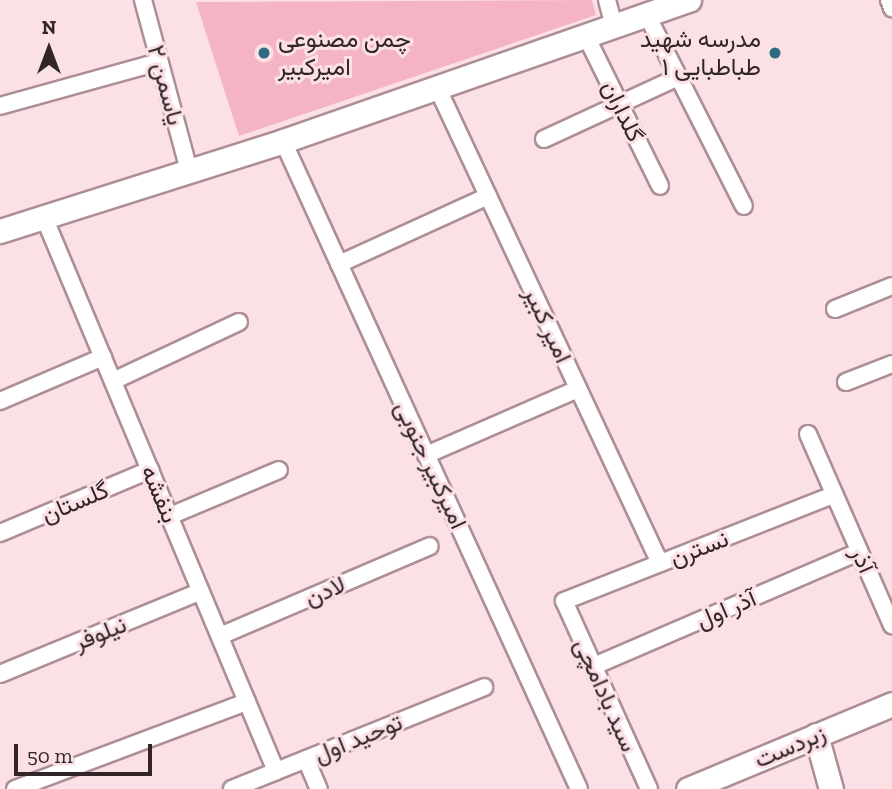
<!DOCTYPE html>
<meta charset="utf-8">
<style>
body{margin:0}
#map{position:relative;width:892px;height:789px;overflow:hidden;background:#fbe0e6;font-family:"Zilla Slab",Vazirmatn,serif}
div>[style]{position:absolute}
[style*='--x']{left:calc(var(--x)*1px);top:calc(var(--y)*1px);width:calc(var(--w)*1px);rotate:calc(var(--a)*1deg)}
.green>*{inset:0;background:#f5b4c4}
.roads{filter:drop-shadow(2px 0 #ad8e95) drop-shadow(-2px 0 #ad8e95) drop-shadow(0 2px #ad8e95) drop-shadow(0 -2px #ad8e95)}
.street>*{height:16px;margin:-8px;padding:0 8px;transform-origin:8px;border-radius:8px;background:#fff}
.secondary>*{height:23px;margin:-11.5px;padding:0 11.5px;transform-origin:11.5px;border-radius:11.5px;background:#fff}
.dots>*{width:19px;height:19px;translate:-50% -50%;box-sizing:border-box;border:4px solid #fbe0e6;border-radius:50%}
span{translate:-50% -50%;white-space:nowrap;text-align:center;line-height:1.15;-webkit-text-stroke:6px #fbe0e6;paint-order:stroke}
.poi-label{font-size:24px;color:#312528}
.left{translate:0 -50%;text-align:left}
.right{translate:-100% -50%;text-align:right}
.street-label{font-size:24px;color:#312528}
.north{position:absolute;left:14px;top:14px;width:70px;height:70px;-webkit-text-stroke:5px #fbe0e6;paint-order:stroke;rotate:0deg;font-size:19px;font-weight:700;line-height:28px;text-align:center;color:#312528}
.north::after{content:'';display:block;margin:auto;width:24px;height:32px;background:#312528;clip-path:polygon(50% 0,100% 100%,50% 72%,0 100%)}
.scale{position:absolute;left:14px;top:744px;width:138px;height:32px;box-sizing:border-box;border:4px solid #312528;border-top:0;padding-left:9px;font-size:21px;line-height:24px;white-space:nowrap;color:#312528;-webkit-text-stroke:5px #fbe0e6;paint-order:stroke}
</style>
<div id="map">
<div class="green">
<i style="clip-path:polygon(592px 0,596px 15px,239px 136px,196px 2px)"></i>
</div>
<div class="roads">
<div class="street">
<i style="--x:143;--y:0;--w:177;--a:74.9"></i>
<i style="--x:607;--y:0;--w:27;--a:75"></i>
<i style="--x:889;--y:0;--w:9;--a:69"></i>
<i style="--x:647;--y:15;--w:214;--a:63.1"></i>
<i style="--x:586;--y:36;--w:167;--a:63.7"></i>
<i style="--x:437;--y:87;--w:526;--a:64.9"></i>
<i style="--x:0;--y:106;--w:165;--a:-15.5"></i>
<i style="--x:544;--y:139;--w:148;--a:-24.8"></i>
<i style="--x:283;--y:141;--w:712;--a:65.45"></i>
<i style="--x:44;--y:217;--w:601;--a:67.28"></i>
<i style="--x:339;--y:264;--w:164;--a:-24.5"></i>
<i style="--x:835;--y:309;--w:61;--a:-22"></i>
<i style="--x:113;--y:381;--w:139;--a:-25.1"></i>
<i style="--x:846;--y:382;--w:49;--a:-21.4"></i>
<i style="--x:0;--y:401;--w:112;--a:-23.1"></i>
<i style="--x:808;--y:434;--w:209;--a:66.3"></i>
<i style="--x:426;--y:455;--w:166;--a:-23.5"></i>
<i style="--x:170;--y:516;--w:118;--a:-22.9"></i>
<i style="--x:0;--y:533;--w:163;--a:-22.8"></i>
<i style="--x:220;--y:636;--w:228;--a:-23.2"></i>
<i style="--x:594;--y:666;--w:288;--a:-23.3"></i>
<i style="--x:0;--y:674;--w:217;--a:-22.4"></i>
<i style="--x:306;--y:759;--w:33;--a:67"></i>
<i style="--x:15;--y:789;--w:248;--a:-20.6"></i>
<i style="--x:232;--y:789;--w:272;--a:-22"></i>
<i style="--x:649;--y:789;--w:206;--a:-114.3"></i>
<i style="--x:564;--y:601;--w:289;--a:-21.5"></i>
</div>
<div class="secondary">
<i style="--x:0;--y:231;--w:297;--a:-17.6"></i>
<i style="--x:283;--y:141;--w:430;--a:-19.2"></i>
<i style="--x:816;--y:735;--w:56;--a:74.5"></i>
<i style="--x:688;--y:789;--w:221;--a:-22.6"></i>
</div>
</div>
<div class="dots">
<i style="left:264px;top:53px;background:#2e6b81"></i>
<i style="left:775px;top:53px;background:#2e6b81"></i>
</div>
<div class="poi-label">
<span class="left" style="left:278px;top:53px">چمن مصنوعی<br>امیرکبیر</span>
<span class="right" style="left:761px;top:53px">مدرسه شهید<br>طباطبایی ۱</span>
</div>
<div class="street-label">
<span style="left:166px;top:85px;rotate:75deg">یاسمن ۲</span>
<span style="left:623px;top:111px;rotate:64deg">گلداران</span>
<span style="left:548px;top:325px;rotate:65deg">امیر کبیر</span>
<span style="left:431px;top:465px;rotate:65deg">امیرکبیر جنوبی</span>
<span style="left:160px;top:494px;rotate:67deg">بنفشه</span>
<span style="left:75px;top:502px;rotate:-23deg">گلستان</span>
<span style="left:699px;top:548px;rotate:-21deg">نسترن</span>
<span style="left:863px;top:560px;rotate:66deg">آذر</span>
<span style="left:325px;top:591px;rotate:-23deg">لادن</span>
<span style="left:726px;top:609px;rotate:-23deg">آذر اول</span>
<span style="left:100px;top:633px;rotate:-22deg">نیلوفر</span>
<span style="left:606px;top:695px;rotate:66deg">سید بادامچی</span>
<span style="left:358px;top:738px;rotate:-22deg">توحید اول</span>
<span style="left:790px;top:746px;rotate:-23deg">زبردست</span>
</div>
<div class="north">N</div>
<div class="scale">50 m</div>
</div>
